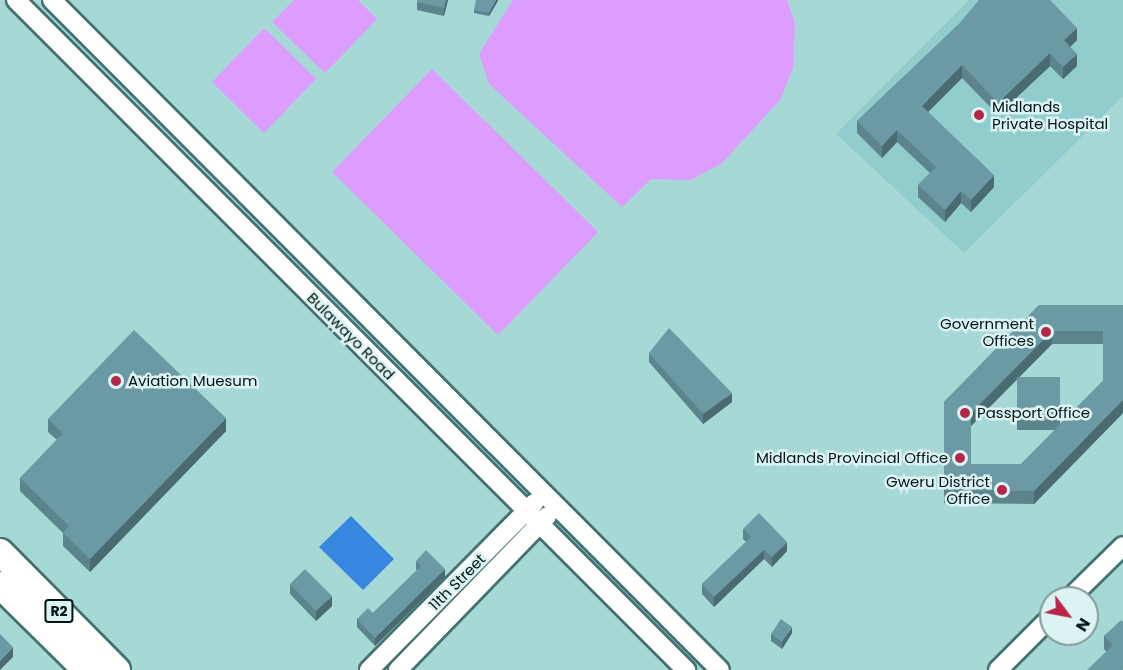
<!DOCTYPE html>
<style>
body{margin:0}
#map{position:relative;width:1123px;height:670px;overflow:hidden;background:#a6d8d6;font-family:Poppins,sans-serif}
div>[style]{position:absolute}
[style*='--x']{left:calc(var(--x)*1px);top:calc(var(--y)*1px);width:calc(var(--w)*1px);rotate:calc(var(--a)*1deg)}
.built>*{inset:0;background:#91cdcc}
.green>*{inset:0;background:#dd9dfe}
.water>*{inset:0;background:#3787e0}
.roads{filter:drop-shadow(2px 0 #437271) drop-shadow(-2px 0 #437271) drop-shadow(0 2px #437271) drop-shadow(0 -2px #437271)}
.minor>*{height:18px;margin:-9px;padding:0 9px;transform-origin:9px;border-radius:9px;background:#fff}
.highway>*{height:26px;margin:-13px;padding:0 13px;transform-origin:13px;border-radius:13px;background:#fff}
.wall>*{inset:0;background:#5c848d}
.shaded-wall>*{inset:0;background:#4b6b73}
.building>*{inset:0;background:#6b99a4}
.dots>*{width:16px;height:16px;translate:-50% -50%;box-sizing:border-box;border:3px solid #dbf3f2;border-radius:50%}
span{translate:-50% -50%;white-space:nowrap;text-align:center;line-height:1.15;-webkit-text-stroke:5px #dbf3f2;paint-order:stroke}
.shield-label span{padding:2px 4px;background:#dbf3f2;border:2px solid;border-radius:4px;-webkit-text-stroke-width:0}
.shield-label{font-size:14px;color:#031514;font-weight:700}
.poi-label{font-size:15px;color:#031514}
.left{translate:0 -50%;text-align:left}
.right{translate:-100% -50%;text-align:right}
.street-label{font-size:15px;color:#031514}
.north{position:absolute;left:1039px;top:586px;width:60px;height:60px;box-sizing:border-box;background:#dbf3f2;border:2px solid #859a99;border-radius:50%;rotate:122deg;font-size:16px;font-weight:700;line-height:24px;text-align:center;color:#031514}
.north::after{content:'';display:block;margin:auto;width:21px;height:27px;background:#b72547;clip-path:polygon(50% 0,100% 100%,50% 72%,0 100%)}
</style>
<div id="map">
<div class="built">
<i style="clip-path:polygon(969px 0,1123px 0,1123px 96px,964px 253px,836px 134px)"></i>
</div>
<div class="green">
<i style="clip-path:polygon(294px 0,358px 0,377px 19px,325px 73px,272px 22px)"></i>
<i style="clip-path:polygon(513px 0,787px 0,795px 24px,793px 68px,780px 100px,722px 163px,691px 180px,651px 179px,622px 207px,489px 84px,479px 54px)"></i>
<i style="clip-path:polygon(264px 28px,316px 79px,264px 133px,212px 82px)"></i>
<i style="clip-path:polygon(432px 69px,598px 232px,498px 335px,332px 172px)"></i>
</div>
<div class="water">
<i style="clip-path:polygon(351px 516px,394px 559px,363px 590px,319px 547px)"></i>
</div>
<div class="roads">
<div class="minor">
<i style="--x:16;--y:0;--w:948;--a:45"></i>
<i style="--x:52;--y:0;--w:946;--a:45.09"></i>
<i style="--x:1070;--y:598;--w:74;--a:-44.5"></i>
<i style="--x:369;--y:670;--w:235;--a:-45.3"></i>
<i style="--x:398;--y:670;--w:214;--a:-45.9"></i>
<i style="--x:998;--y:670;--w:75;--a:-45"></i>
</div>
<div class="highway">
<i style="--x:0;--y:552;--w:166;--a:45.2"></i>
<i style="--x:0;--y:585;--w:121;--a:44.7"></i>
</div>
</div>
<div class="wall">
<i style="clip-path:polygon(448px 0,444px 16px,417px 10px,417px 2px)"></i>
<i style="clip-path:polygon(498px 0,489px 16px,474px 13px,474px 10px)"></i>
<i style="clip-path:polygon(958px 25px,1077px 40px,1070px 47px,1077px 66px,1063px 79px,1050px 66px,998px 115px,962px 78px,928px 112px,994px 187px,971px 212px,961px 203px,945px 222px,918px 197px,918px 185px,930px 173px,897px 142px,882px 158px,857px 133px,857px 121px)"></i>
<i style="clip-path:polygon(evenodd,1039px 305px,1123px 305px,1123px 413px,1034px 504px,944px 503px,944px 402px,1039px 305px,1052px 344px,1103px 344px,1103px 381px,1060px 424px,1060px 377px,1019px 377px,1052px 344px,1039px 305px,1017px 379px,1017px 430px,1055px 430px,1021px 464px,971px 464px,971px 426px,1017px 379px)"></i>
<i style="clip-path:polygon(649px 353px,732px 402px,703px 424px,649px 362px)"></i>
<i style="clip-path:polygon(48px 419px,226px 431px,90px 572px,63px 546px,63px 533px,20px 491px,20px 478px,57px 440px,48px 432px)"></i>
<i style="clip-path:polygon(743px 529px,787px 551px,772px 567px,764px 559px,714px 607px,702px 594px,702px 584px,746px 542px,743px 539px)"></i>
<i style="clip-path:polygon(416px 561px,445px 577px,375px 646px,357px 627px,357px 619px,373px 613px,417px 570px,416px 569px)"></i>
<i style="clip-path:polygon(290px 584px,332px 606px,316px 621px,290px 594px)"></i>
<i style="clip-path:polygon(1123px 622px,1123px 670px,1104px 649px,1104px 636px)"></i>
<i style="clip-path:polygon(792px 633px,782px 649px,771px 641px,771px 634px)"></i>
</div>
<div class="shaded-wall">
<i style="clip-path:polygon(446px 0,448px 0,444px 16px,444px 8px)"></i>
<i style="clip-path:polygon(496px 0,498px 0,498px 1px,489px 16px,489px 13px)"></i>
<i style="clip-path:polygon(1077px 28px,1077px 40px,1064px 53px,1064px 40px)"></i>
<i style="clip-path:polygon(1050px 53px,1050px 66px,998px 115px,998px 103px)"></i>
<i style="clip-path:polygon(1077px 54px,1077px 66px,1063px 79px,1063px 67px)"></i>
<i style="clip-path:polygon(962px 65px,962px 78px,922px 118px,922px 106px)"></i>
<i style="clip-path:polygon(897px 130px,897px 142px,882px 158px,882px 146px)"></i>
<i style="clip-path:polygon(994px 175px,994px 187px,971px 212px,971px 200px)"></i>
<i style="clip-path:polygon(961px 191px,961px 203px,945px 222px,945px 210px)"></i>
<i style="clip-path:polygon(1052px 331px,1052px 344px,971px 426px,971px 413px)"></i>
<i style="clip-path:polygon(732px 393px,732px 402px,703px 424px,703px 414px)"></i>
<i style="clip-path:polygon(1123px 400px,1123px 413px,1034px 504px,1034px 491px)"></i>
<i style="clip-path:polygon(226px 418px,226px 431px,90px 572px,90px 559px)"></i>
<i style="clip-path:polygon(787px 542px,787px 551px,772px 567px,772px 557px)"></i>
<i style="clip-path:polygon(764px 550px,764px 559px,714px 607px,714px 597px)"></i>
<i style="clip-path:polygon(445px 569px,445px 577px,375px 646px,375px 638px)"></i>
<i style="clip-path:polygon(332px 596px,332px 606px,316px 621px,316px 611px)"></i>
<i style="clip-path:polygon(792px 627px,792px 633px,782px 649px,782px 642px)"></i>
<i style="clip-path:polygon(13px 647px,13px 657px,0 670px,0 661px)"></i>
</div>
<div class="building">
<i style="clip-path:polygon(417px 0,446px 0,444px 8px,417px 2px)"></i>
<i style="clip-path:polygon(476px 0,496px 0,489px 13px,474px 10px)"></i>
<i style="clip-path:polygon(979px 0,1050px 0,1077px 28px,1064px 40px,1077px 54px,1063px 67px,1050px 53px,998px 103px,962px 65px,922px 106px,994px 175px,971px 200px,961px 191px,945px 210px,918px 185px,936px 167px,897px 130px,882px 146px,857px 121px,958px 25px)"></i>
<i style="clip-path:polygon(evenodd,1039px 305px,1123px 305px,1123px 400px,1034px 491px,944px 490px,944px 402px,1039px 305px,1052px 331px,1103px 331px,1103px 381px,1021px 464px,971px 464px,971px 413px,1052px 331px)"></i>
<i style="clip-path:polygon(669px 328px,732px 393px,703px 414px,649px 353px)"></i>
<i style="clip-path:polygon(134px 330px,226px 418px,90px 559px,63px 533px,69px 526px,20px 478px,63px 433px,48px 419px)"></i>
<i style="clip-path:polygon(1017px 377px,1060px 377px,1060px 420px,1017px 420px)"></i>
<i style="clip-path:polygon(759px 513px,787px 542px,772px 557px,764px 550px,714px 597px,702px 584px,751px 537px,743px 529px)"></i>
<i style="clip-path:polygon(426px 550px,445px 569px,375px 638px,357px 619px,368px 608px,373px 613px,400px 587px,421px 566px,416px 561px)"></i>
<i style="clip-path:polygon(305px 569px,332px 596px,316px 611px,290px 584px)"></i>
<i style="clip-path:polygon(781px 619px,792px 627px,782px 642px,771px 634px)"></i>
<i style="clip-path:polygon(1121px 620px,1123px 622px,1123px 669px,1122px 670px,1087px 670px,1113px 645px,1104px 636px)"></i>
<i style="clip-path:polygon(0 634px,13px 647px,0 661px)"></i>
</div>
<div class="dots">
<i style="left:979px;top:115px;background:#b72547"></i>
<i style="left:1046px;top:332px;background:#b72547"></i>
<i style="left:116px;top:381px;background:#b72547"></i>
<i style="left:965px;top:413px;background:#b72547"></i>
<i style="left:960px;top:458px;background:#b72547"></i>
<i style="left:1002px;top:490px;background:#b72547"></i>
</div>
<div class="shield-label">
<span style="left:59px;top:611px">R2</span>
</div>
<div class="poi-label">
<span class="left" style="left:992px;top:115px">Midlands<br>Private Hospital</span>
<span class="right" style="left:1034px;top:332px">Government<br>Offices</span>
<span class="left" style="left:128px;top:381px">Aviation Muesum</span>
<span class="left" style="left:977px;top:413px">Passport Office</span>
<span class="right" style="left:948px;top:458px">Midlands Provincial Office</span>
<span class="right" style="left:990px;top:490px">Gweru District<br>Office</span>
</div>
<div class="street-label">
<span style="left:351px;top:336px;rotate:45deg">Bulawayo Road</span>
<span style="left:457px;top:582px;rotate:-45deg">11th Street</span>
</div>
<div class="north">N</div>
</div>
